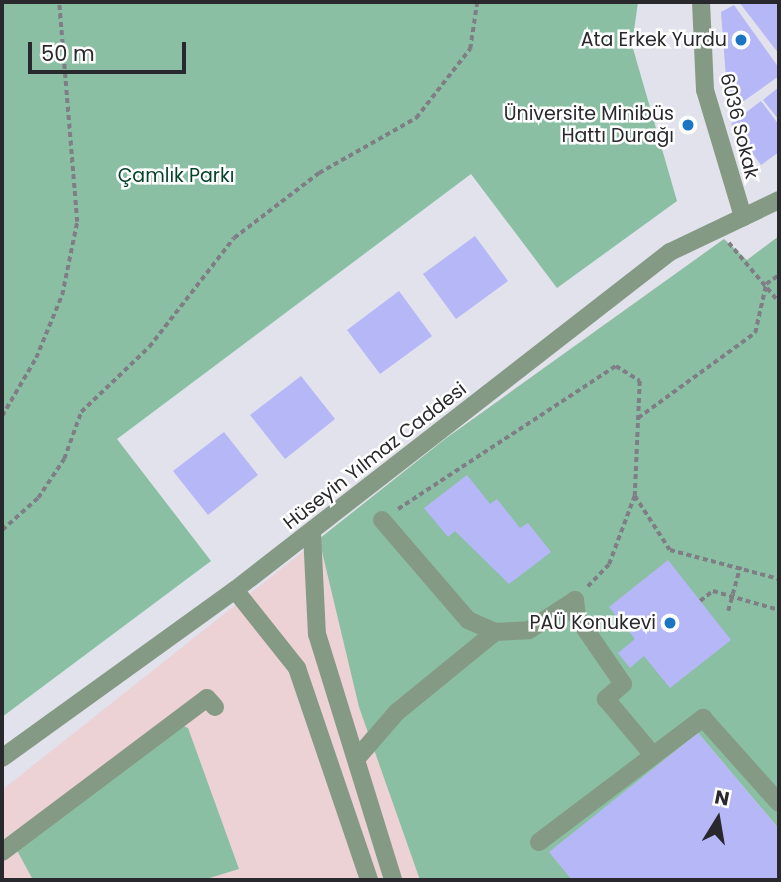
<!DOCTYPE html>
<meta charset="utf-8">
<style>
body{margin:0}
#map{position:relative;width:781px;height:882px;overflow:hidden;background:#e1e2eb;font-family:Poppins,sans-serif}
div>[style]{position:absolute}
[style*='--x']{left:calc(var(--x)*1px);top:calc(var(--y)*1px);width:calc(var(--w)*1px);rotate:calc(var(--a)*1deg)}
.education>*{inset:0;background:#ecd1d5}
.green>*{inset:0;background:#8bbfa4}
.building>*{inset:0;background:#b5b7f7}
.path>*{height:3.5px;margin-top:-1.75px;transform-origin:0;background:repeating-linear-gradient(90deg,#7e7e84 0 5px,transparent 0 8.5px)}
.minor>*{height:18px;margin:-9px;padding:0 9px;transform-origin:9px;border-radius:9px;background:#859a84}
.dots>*{width:19px;height:19px;translate:-50% -50%;box-sizing:border-box;border:4px solid #fff;border-radius:50%}
span{translate:-50% -50%;white-space:nowrap;text-align:center;line-height:1.15;-webkit-text-stroke:5px #fff;paint-order:stroke}
.poi-label{font-size:19px;color:#29292d}
.right{translate:-100% -50%;text-align:right}
.street-label{font-size:19px;color:#29292d}
.park-label{font-size:19px;color:#05432c}
.frame{position:absolute;inset:0;border:4px solid #29292d;pointer-events:none}
.north{position:absolute;left:683px;top:784px;width:70px;height:70px;-webkit-text-stroke:5px #fff;paint-order:stroke;rotate:11deg;font-size:19px;font-weight:700;line-height:28px;text-align:center;color:#29292d}
.north::after{content:'';display:block;margin:auto;width:24px;height:32px;background:#29292d;clip-path:polygon(50% 0,100% 100%,50% 72%,0 100%)}
.scale{position:absolute;left:28px;top:42px;width:158px;height:32px;box-sizing:border-box;border:4px solid #29292d;border-top:0;padding-left:9px;font-size:21px;line-height:24px;white-space:nowrap;color:#29292d;-webkit-text-stroke:5px #fff;paint-order:stroke}
</style>
<div id="map">
<div class="education">
<i style="clip-path:polygon(779px 236px,779px 880px,2px 880px,2px 790px,445px 439px,724px 239px,747px 260px)"></i>
</div>
<div class="green">
<i style="clip-path:polygon(2px 2px,638px 2px,632px 45px,677px 201px,557px 288px,471px 174px,117px 439px,211px 561px,2px 717px)"></i>
<i style="clip-path:polygon(779px 236px,779px 829px,698px 733px,550px 852px,572px 880px,420px 880px,359px 707px,319px 539px,445px 439px,724px 239px,747px 260px)"></i>
<i style="clip-path:polygon(174px 722px,188px 728px,239px 869px,203px 880px,33px 880px,13px 843px)"></i>
</div>
<div class="building">
<i style="clip-path:polygon(739px 2px,779px 2px,779px 54px)"></i>
<i style="clip-path:polygon(734px 5px,779px 68px,779px 76px,734px 108px,727px 91px,721px 12px)"></i>
<i style="clip-path:polygon(779px 87px,779px 120px,763px 100px)"></i>
<i style="clip-path:polygon(761px 101px,779px 125px,779px 152px,761px 165px,731px 124px)"></i>
<i style="clip-path:polygon(475px 236px,508px 281px,456px 319px,423px 274px)"></i>
<i style="clip-path:polygon(399px 291px,432px 336px,380px 374px,347px 330px)"></i>
<i style="clip-path:polygon(301px 376px,335px 419px,285px 459px,250px 415px)"></i>
<i style="clip-path:polygon(224px 432px,258px 475px,208px 515px,173px 471px)"></i>
<i style="clip-path:polygon(467px 475px,490px 504px,497px 499px,520px 528px,528px 523px,551px 552px,509px 584px,455px 531px,448px 537px,424px 508px)"></i>
<i style="clip-path:polygon(668px 560px,731px 640px,670px 688px,644px 656px,630px 668px,618px 653px,635px 639px,609px 607px)"></i>
<i style="clip-path:polygon(698px 733px,779px 829px,779px 880px,572px 880px,549px 852px)"></i>
</div>
<div class="path">
<i style="--x:729;--y:243;--w:77;--a:49.7"></i>
<i style="--x:2;--y:416;--w:67;--a:-59.6"></i>
<i style="--x:36;--y:358;--w:68;--a:-67.6"></i>
<i style="--x:62;--y:295;--w:75;--a:-78.4"></i>
<i style="--x:77;--y:222;--w:221;--a:-94.7"></i>
<i style="--x:638;--y:418;--w:145;--a:-36"></i>
<i style="--x:755;--y:333;--w:50;--a:-77.3"></i>
<i style="--x:766;--y:284;--w:16;--a:-35"></i>
<i style="--x:635;--y:496;--w:64;--a:57.1"></i>
<i style="--x:670;--y:550;--w:113;--a:14.9"></i>
<i style="--x:398;--y:509;--w:261;--a:-33.3"></i>
<i style="--x:616;--y:366;--w:28;--a:32"></i>
<i style="--x:640;--y:381;--w:115;--a:92.5"></i>
<i style="--x:635;--y:496;--w:74;--a:110.6"></i>
<i style="--x:609;--y:565;--w:32;--a:134"></i>
<i style="--x:2;--y:530;--w:48;--a:-41.6"></i>
<i style="--x:38;--y:498;--w:47;--a:-56.3"></i>
<i style="--x:64;--y:459;--w:50;--a:-70.1"></i>
<i style="--x:81;--y:412;--w:94;--a:-43.7"></i>
<i style="--x:149;--y:347;--w:138;--a:-52.1"></i>
<i style="--x:234;--y:238;--w:107;--a:-37.4"></i>
<i style="--x:319;--y:173;--w:112;--a:-29.6"></i>
<i style="--x:416;--y:118;--w:88;--a:-52"></i>
<i style="--x:470;--y:49;--w:48;--a:-81.5"></i>
<i style="--x:700;--y:601;--w:16;--a:-38"></i>
<i style="--x:713;--y:591;--w:69;--a:16.1"></i>
<i style="--x:728;--y:611;--w:46;--a:-74.7"></i>
</div>
<div class="minor">
<i style="--x:701;--y:2;--w:88;--a:87.4"></i>
<i style="--x:705;--y:90;--w:133;--a:73.3"></i>
<i style="--x:382;--y:520;--w:132;--a:49.3"></i>
<i style="--x:468;--y:620;--w:30;--a:24"></i>
<i style="--x:495;--y:632;--w:34;--a:-3"></i>
<i style="--x:529;--y:630;--w:55;--a:-33.1"></i>
<i style="--x:575;--y:600;--w:17;--a:83"></i>
<i style="--x:577;--y:617;--w:81;--a:55.5"></i>
<i style="--x:623;--y:684;--w:23;--a:139"></i>
<i style="--x:606;--y:699;--w:64;--a:50.1"></i>
<i style="--x:312;--y:533;--w:101;--a:87.2"></i>
<i style="--x:317;--y:634;--w:257;--a:72.8"></i>
<i style="--x:235;--y:590;--w:100;--a:51.5"></i>
<i style="--x:297;--y:668;--w:224;--a:71.2"></i>
<i style="--x:2;--y:758;--w:287;--a:-35.8"></i>
<i style="--x:235;--y:590;--w:551;--a:-37.85"></i>
<i style="--x:670;--y:252;--w:121;--a:-25.5"></i>
<i style="--x:357;--y:758;--w:61;--a:-49"></i>
<i style="--x:397;--y:712;--w:127;--a:-39.2"></i>
<i style="--x:539;--y:842;--w:206;--a:-37.1"></i>
<i style="--x:703;--y:718;--w:114;--a:48.2"></i>
<i style="--x:2;--y:852;--w:256;--a:-36.9"></i>
<i style="--x:207;--y:698;--w:12;--a:48"></i>
</div>
<div class="dots">
<i style="left:741px;top:40px;background:#1c75c3"></i>
<i style="left:688px;top:125px;background:#1c75c3"></i>
<i style="left:670px;top:623px;background:#1c75c3"></i>
</div>
<div class="poi-label">
<span class="right" style="left:727px;top:40px">Ata Erkek Yurdu</span>
<span class="right" style="left:674px;top:125px">Üniversite Minibüs<br>Hattı Durağı</span>
<span class="right" style="left:656px;top:623px">PAÜ Konukevi</span>
</div>
<div class="street-label">
<span style="left:739px;top:126px;rotate:76deg">6036 Sokak</span>
<span style="left:375px;top:456px;rotate:-38deg">Hüseyin Yılmaz Caddesi</span>
</div>
<div class="park-label">
<span style="left:176px;top:176px">Çamlık Parkı</span>
</div>
<div class="frame"></div>
<div class="north">N</div>
<div class="scale">50 m</div>
</div>
